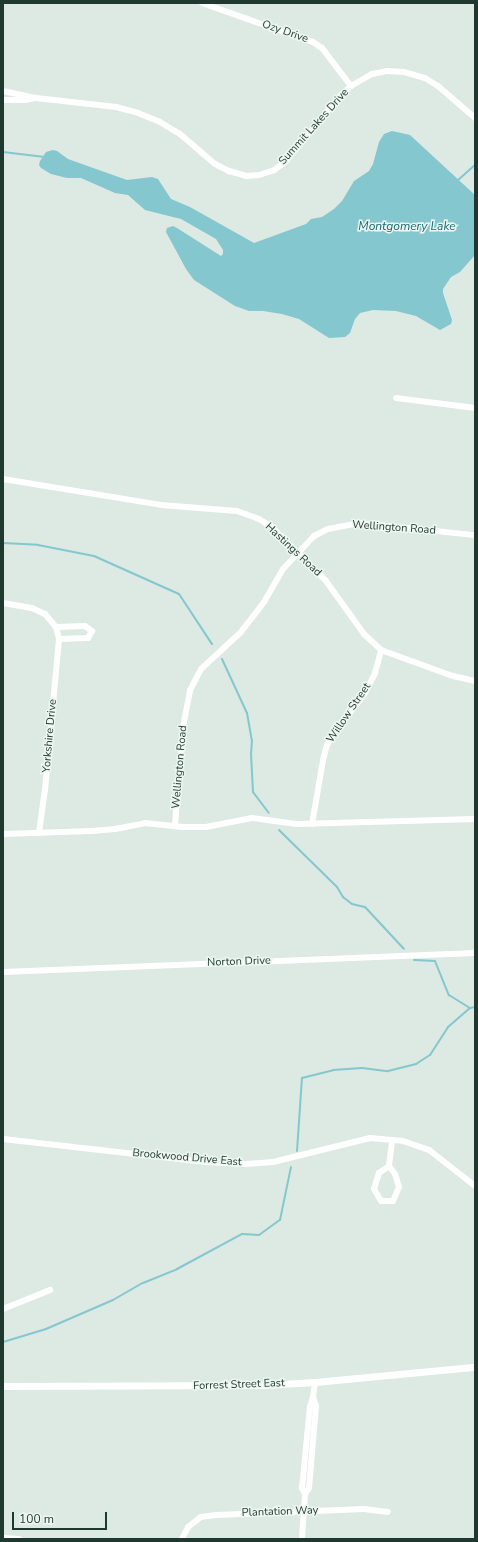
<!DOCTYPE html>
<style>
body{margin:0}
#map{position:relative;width:478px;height:1542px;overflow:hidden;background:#dde9e3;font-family:"Nunito Sans",sans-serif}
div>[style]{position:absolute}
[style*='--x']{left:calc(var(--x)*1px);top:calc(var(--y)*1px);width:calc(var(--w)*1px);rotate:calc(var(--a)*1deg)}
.water>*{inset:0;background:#84c7cf}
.stream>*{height:2px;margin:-1px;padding:0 1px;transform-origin:1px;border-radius:1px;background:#84c7cf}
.minor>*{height:6px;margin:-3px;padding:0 3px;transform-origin:3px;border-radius:3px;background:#fff}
.tertiary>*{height:7px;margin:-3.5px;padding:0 3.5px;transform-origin:3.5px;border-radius:3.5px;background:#fff}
span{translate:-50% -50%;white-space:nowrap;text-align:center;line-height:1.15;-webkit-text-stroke:3px #edf6f1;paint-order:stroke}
.street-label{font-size:11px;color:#1f3830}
.water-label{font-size:12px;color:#1b6873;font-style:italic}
.frame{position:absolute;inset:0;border:4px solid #1f3830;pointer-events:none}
.scale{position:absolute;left:12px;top:1512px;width:95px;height:18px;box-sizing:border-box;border:2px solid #1f3830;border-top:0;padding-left:5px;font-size:12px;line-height:14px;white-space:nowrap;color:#1f3830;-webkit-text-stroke:3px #edf6f1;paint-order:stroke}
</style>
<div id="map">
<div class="water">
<i style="clip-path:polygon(392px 131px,410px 135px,475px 195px,475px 255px,460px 272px,451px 277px,443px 289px,443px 293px,452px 320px,451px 324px,440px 330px,416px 316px,396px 311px,373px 310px,360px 313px,355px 319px,350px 333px,345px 337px,329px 338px,299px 319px,282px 314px,263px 311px,249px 311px,235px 306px,194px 280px,186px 269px,166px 232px,167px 228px,173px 226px,177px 228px,221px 256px,223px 254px,223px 250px,216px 239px,181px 219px,145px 210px,128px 195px,115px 193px,81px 178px,67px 178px,51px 174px,41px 168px,39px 165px,40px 161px,46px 152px,53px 150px,57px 151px,68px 159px,127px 180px,152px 177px,158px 179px,171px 199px,190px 207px,254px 243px,306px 224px,311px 219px,322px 217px,334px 209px,342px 201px,354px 181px,369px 171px,373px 164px,379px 142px,384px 134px)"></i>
</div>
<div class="stream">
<i style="--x:3;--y:152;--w:42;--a:6.8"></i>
<i style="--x:457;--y:181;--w:24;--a:-42"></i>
<i style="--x:3;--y:543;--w:35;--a:3"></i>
<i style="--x:38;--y:545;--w:57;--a:11.1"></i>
<i style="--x:94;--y:556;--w:93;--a:24.1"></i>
<i style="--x:179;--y:594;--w:60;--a:56.6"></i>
<i style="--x:222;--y:659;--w:60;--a:65.2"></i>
<i style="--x:247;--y:713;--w:27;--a:80"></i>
<i style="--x:252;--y:740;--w:14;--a:94"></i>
<i style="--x:251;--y:754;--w:38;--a:87"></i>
<i style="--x:253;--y:792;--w:26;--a:53"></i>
<i style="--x:279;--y:830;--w:81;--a:44.5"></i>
<i style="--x:337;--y:887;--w:12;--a:59"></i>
<i style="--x:343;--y:897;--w:11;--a:38"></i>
<i style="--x:352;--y:904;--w:13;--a:13"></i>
<i style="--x:365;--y:907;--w:57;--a:47.1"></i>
<i style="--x:414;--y:960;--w:21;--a:3"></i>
<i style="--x:435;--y:961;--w:37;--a:68"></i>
<i style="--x:449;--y:995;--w:25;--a:32"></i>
<i style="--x:297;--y:1151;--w:73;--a:-86.1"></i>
<i style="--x:302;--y:1078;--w:32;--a:-14"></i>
<i style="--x:333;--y:1070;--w:29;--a:-4"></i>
<i style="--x:362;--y:1068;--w:26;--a:7"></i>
<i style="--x:388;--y:1071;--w:29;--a:-14"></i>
<i style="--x:416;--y:1064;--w:17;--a:-33"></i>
<i style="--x:430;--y:1055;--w:33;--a:-57"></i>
<i style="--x:448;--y:1027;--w:29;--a:-41"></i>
<i style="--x:470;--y:1008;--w:5;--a:-11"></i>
<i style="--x:3;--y:1342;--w:45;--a:-16.8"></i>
<i style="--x:46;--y:1329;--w:73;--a:-23.4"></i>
<i style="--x:113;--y:1300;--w:34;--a:-30"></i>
<i style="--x:143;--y:1283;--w:37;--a:-22"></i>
<i style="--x:177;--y:1269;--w:74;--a:-28.3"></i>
<i style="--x:242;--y:1234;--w:17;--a:3"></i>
<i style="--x:259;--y:1235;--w:26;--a:-36"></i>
<i style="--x:280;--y:1220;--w:54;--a:-78.3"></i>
</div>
<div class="minor">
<i style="--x:202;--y:3;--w:118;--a:19.4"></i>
<i style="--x:313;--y:42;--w:11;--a:34"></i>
<i style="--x:322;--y:48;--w:48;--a:52.7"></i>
<i style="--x:3;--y:91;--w:34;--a:12"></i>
<i style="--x:36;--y:98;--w:81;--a:6.4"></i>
<i style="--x:116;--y:107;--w:23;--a:15"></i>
<i style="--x:138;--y:113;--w:24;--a:22"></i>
<i style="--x:160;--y:122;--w:23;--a:31"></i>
<i style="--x:180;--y:134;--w:46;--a:40.6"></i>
<i style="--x:215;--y:164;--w:16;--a:27"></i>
<i style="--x:229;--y:171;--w:18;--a:16"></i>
<i style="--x:246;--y:176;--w:13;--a:-4"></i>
<i style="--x:259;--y:175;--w:16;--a:-18"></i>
<i style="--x:274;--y:170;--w:14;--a:-36"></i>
<i style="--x:285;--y:162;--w:86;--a:-50.2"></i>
<i style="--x:340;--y:96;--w:15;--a:-42"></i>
<i style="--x:351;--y:86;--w:24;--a:-30"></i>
<i style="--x:372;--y:74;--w:15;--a:-11"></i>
<i style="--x:387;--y:71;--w:17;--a:3"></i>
<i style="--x:404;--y:72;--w:22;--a:16"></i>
<i style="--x:425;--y:78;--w:15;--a:32"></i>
<i style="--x:438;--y:86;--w:49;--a:40.9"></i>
<i style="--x:3;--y:100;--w:22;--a:0"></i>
<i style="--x:25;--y:100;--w:10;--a:-11"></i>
<i style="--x:396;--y:398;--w:80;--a:7.2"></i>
<i style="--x:3;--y:479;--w:160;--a:9.3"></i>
<i style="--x:161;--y:505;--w:76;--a:4.5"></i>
<i style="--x:237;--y:511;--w:23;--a:20"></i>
<i style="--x:259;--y:519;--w:15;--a:32"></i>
<i style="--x:272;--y:527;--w:76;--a:45"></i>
<i style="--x:326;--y:581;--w:65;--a:54.4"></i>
<i style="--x:364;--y:634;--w:23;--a:43"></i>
<i style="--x:381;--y:650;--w:77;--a:19.9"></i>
<i style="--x:453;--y:676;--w:23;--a:13"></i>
<i style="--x:3;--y:603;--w:29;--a:10"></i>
<i style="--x:32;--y:608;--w:14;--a:25"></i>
<i style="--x:45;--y:614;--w:17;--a:50"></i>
<i style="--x:56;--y:627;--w:12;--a:76"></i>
<i style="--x:59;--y:639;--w:151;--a:95.3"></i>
<i style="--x:45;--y:789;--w:44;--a:97.8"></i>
<i style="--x:56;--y:627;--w:29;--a:-2"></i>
<i style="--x:85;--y:626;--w:9;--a:36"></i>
<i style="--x:92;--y:631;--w:8;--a:120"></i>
<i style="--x:88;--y:638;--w:29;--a:178"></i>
<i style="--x:312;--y:824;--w:65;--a:-80.2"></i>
<i style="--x:323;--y:760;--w:16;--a:-75"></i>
<i style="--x:327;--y:745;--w:16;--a:-60"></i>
<i style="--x:335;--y:731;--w:46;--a:-51.1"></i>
<i style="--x:364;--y:695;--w:25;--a:-63"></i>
<i style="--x:375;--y:673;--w:24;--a:-75"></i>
<i style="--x:175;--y:825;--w:98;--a:-85.3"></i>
<i style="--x:183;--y:727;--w:38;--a:-79"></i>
<i style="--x:190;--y:690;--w:24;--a:-62"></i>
<i style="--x:201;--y:669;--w:53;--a:-42.7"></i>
<i style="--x:240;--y:633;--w:39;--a:-52"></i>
<i style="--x:264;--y:602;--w:38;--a:-60"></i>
<i style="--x:283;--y:569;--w:45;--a:-46.8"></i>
<i style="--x:314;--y:536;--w:16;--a:-27"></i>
<i style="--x:328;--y:529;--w:31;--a:-11"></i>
<i style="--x:358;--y:523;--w:118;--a:5.9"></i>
<i style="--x:3;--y:834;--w:89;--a:-1.9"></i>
<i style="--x:92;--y:831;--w:23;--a:-5"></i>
<i style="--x:115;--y:829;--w:31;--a:-11"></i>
<i style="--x:145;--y:823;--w:38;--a:6"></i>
<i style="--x:183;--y:827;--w:23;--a:0"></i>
<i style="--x:206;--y:827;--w:47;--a:-11.1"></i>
<i style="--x:252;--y:818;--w:45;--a:7.6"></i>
<i style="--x:297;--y:824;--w:178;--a:-1.6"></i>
<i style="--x:3;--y:972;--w:472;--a:-2.3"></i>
<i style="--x:3;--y:1139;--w:204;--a:6.5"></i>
<i style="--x:206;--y:1162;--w:40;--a:2.9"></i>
<i style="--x:246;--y:1164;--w:27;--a:-4"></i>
<i style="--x:273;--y:1162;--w:100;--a:-13.9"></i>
<i style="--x:370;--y:1138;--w:33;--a:5"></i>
<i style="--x:403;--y:1141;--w:28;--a:19"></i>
<i style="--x:429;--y:1150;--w:58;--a:38"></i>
<i style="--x:389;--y:1166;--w:10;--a:53"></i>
<i style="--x:395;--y:1174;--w:14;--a:73"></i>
<i style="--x:399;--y:1187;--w:15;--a:113"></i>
<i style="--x:393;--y:1201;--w:12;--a:180"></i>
<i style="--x:381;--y:1201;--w:14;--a:-120"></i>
<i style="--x:374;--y:1189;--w:17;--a:-73"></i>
<i style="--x:379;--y:1173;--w:12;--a:-35"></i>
<i style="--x:389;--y:1166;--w:26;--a:-83"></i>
<i style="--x:3;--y:1309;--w:51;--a:-22"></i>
<i style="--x:305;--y:1494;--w:7;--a:-56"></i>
<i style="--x:309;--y:1488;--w:82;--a:-85.1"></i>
<i style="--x:316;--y:1406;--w:9;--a:-108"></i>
<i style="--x:3;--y:1538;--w:16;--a:4"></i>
<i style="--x:182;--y:1539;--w:13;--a:-63"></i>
<i style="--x:188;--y:1527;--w:16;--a:-38"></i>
<i style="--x:201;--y:1517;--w:15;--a:-8"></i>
<i style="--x:216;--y:1515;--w:148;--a:-2.3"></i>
<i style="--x:364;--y:1509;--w:24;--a:7"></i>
<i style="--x:302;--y:1539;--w:45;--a:-86.2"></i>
<i style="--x:305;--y:1494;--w:7;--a:-117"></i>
<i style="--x:302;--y:1488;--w:81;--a:-84.4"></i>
<i style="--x:310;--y:1407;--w:10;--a:-73"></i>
<i style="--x:313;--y:1397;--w:15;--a:-82"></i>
</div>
<div class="tertiary">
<i style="--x:3;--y:1386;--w:261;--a:-0.2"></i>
<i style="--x:264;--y:1385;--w:51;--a:-3.4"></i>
<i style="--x:315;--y:1382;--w:161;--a:-5.4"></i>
</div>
<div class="street-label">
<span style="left:285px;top:32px;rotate:19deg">Ozy Drive</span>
<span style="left:314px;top:127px;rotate:-48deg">Summit Lakes Drive</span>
<span style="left:394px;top:528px;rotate:4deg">Wellington Road</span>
<span style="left:293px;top:550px;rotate:43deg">Hastings Road</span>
<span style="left:349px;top:713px;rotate:-56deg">Willow Street</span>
<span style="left:50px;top:736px;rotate:-85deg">Yorkshire Drive</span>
<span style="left:180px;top:767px;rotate:-85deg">Wellington Road</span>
<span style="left:239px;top:962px;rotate:-2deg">Norton Drive</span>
<span style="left:187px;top:1158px;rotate:5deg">Brookwood Drive East</span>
<span style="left:239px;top:1385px;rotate:-2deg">Forrest Street East</span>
<span style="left:280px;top:1512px;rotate:-2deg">Plantation Way</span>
</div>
<div class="water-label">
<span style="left:407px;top:227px">Montgomery Lake</span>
</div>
<div class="frame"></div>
<div class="scale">100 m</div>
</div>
